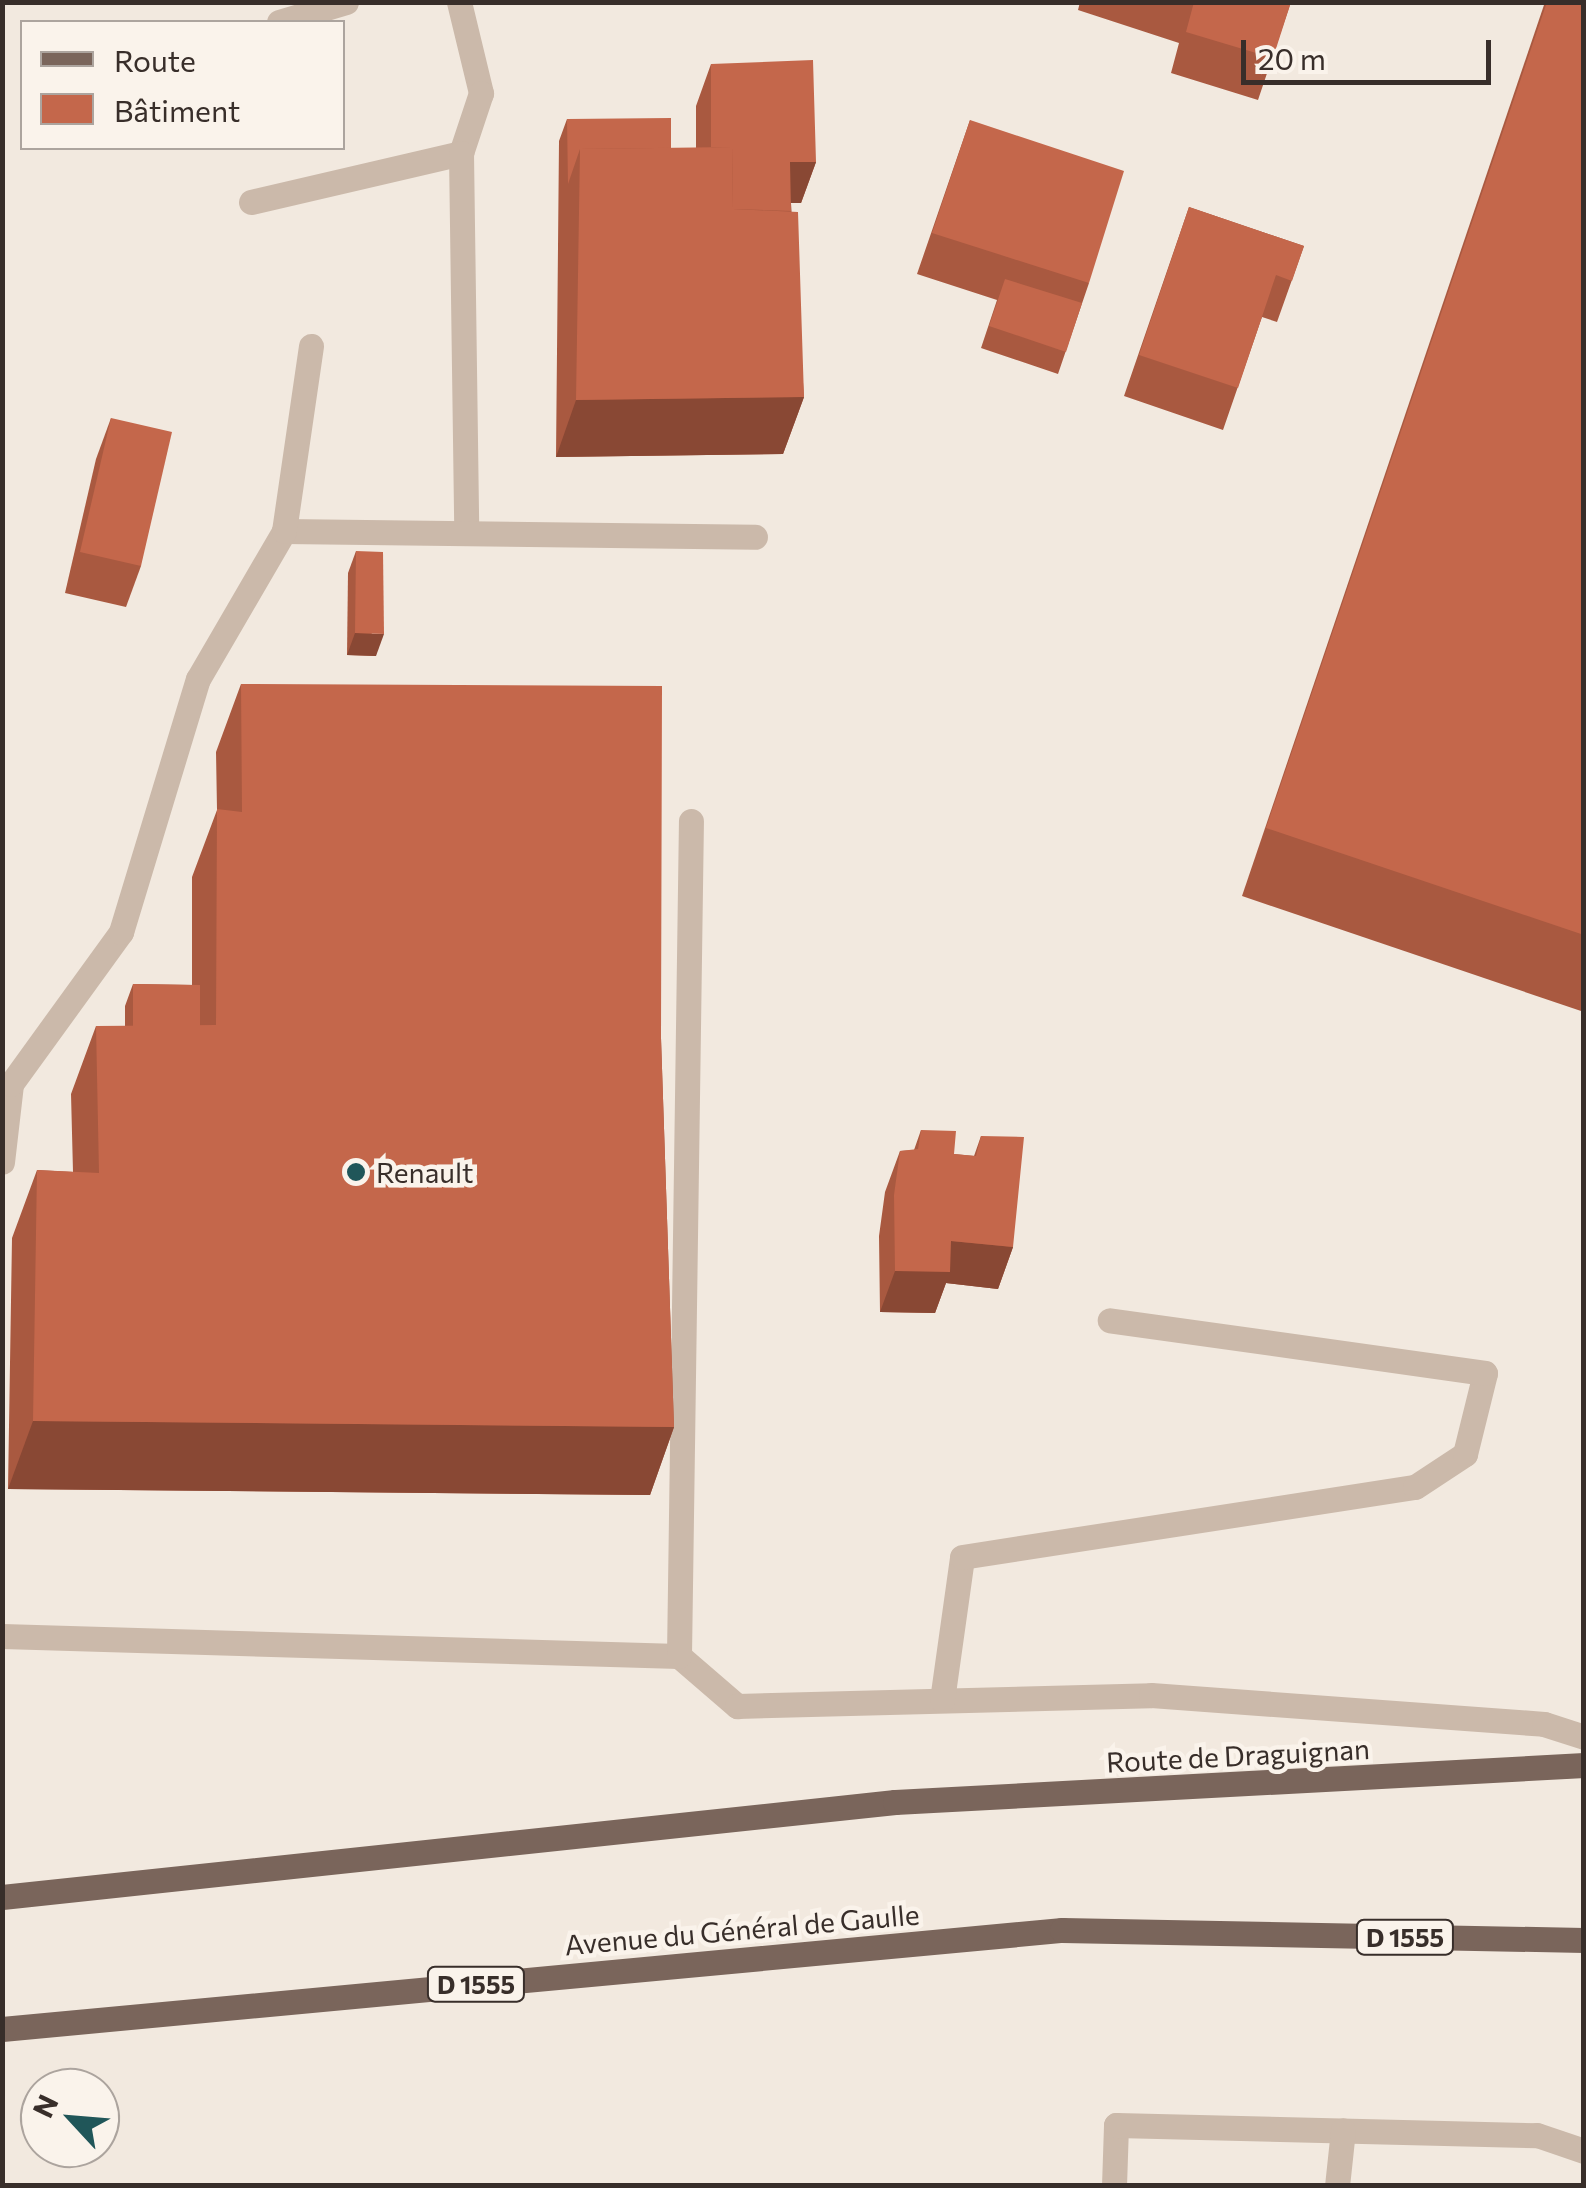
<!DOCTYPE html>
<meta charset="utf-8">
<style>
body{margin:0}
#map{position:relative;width:1586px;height:2188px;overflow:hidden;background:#f2e9df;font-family:Commissioner,sans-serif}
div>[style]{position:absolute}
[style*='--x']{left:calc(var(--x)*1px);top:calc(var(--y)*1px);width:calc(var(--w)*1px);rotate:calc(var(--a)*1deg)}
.service>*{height:25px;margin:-12.5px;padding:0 12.5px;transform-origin:12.5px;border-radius:12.5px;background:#cbb9aa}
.primary>*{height:25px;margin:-12.5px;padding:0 12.5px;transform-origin:12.5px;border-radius:12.5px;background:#7a655b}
.wall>*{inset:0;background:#a95940}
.shaded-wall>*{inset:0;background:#894834}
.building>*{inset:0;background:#c4674b}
.dots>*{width:28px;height:28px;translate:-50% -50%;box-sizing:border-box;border:5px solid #faf3eb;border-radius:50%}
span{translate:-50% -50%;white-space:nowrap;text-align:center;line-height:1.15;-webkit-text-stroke:9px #faf3eb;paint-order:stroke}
.shield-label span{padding:2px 8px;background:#faf3eb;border:2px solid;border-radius:8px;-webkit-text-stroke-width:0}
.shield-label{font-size:25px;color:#382e2a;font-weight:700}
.poi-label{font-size:28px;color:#382e2a}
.left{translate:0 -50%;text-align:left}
.street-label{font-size:28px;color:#382e2a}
.frame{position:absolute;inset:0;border:5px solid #382e2a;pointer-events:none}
.legend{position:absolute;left:20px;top:20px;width:325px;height:130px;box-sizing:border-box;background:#faf3eb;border:2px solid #aca49e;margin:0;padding:12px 18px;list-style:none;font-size:30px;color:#382e2a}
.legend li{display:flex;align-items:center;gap:20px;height:50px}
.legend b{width:50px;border:2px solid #aca49e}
.north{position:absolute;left:20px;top:2068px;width:100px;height:100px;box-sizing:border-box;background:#faf3eb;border:2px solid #aca49e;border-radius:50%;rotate:296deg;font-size:28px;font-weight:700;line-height:40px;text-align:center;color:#382e2a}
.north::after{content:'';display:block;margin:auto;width:35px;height:45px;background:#205659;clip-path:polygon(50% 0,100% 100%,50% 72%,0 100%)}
.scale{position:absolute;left:1241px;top:40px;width:250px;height:45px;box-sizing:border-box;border:5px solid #382e2a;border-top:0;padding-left:12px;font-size:30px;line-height:35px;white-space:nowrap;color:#382e2a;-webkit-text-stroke:8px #faf3eb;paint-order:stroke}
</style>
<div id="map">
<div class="service">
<i style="--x:459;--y:2;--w:94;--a:76.4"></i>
<i style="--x:481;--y:93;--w:63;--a:108.4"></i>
<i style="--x:279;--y:22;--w:70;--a:-16.6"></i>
<i style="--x:251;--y:202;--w:216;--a:-13.1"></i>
<i style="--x:461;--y:153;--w:380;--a:89.2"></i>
<i style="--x:284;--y:531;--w:471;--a:0.7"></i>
<i style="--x:2;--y:1162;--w:79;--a:-83.4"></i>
<i style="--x:11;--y:1084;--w:188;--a:-54.1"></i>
<i style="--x:121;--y:932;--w:264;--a:-73.1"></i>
<i style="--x:198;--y:679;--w:171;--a:-59.8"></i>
<i style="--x:284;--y:531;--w:187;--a:-81.7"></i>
<i style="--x:2;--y:1636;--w:677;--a:1.69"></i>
<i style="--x:679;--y:1656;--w:77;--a:40.8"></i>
<i style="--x:737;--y:1706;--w:414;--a:-1.5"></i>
<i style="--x:1151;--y:1695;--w:394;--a:4.2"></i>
<i style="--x:1544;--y:1724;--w:42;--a:18"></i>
<i style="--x:679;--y:1656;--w:835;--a:-89.18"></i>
<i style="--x:942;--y:1700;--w:144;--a:-82"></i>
<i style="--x:962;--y:1557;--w:458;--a:-8.8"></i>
<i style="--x:1415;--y:1487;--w:60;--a:-33.4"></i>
<i style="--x:1465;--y:1454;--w:83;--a:-76.1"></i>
<i style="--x:1485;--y:1373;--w:379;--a:-172"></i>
<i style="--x:1114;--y:2186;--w:61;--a:-88.1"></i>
<i style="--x:1116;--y:2125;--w:421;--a:1.4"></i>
<i style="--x:1537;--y:2135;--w:50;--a:18.8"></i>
<i style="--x:1337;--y:2186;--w:56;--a:-83.9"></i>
</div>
<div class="primary">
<i style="--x:2;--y:1897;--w:898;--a:-6.07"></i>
<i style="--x:895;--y:1802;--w:690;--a:-3.07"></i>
<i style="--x:2;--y:2029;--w:1065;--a:-5.34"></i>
<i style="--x:1062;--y:1930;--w:522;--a:1.1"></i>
</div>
<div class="wall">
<i style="clip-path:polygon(1080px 2px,1291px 2px,1258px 100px,1171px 73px,1179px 43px,1078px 10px)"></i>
<i style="clip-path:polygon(1545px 2px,1584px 2px,1584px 1012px,1242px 896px)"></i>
<i style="clip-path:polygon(711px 64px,816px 162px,801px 203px,791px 203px,804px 397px,783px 454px,556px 457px,559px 141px,567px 119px,671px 148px,696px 148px,696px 106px)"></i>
<i style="clip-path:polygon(970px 120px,1089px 283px,1058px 374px,981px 348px,997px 300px,917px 274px)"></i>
<i style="clip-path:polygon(1189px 207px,1304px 246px,1277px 322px,1262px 317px,1223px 430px,1124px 396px)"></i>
<i style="clip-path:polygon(111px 418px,141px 566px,126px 607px,65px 593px,96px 459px)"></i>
<i style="clip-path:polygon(356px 551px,376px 656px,347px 655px,348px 573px)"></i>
<i style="clip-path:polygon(241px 684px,661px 1038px,674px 1427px,650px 1495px,8px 1489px,12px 1238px,37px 1170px,73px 1172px,71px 1094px,96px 1026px,125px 1026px,125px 1006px,133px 984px,192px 985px,192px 877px,217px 810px,216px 752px)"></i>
<i style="clip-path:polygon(921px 1130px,954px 1154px,974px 1156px,981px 1136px,1013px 1247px,998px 1289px,946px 1283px,935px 1313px,880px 1312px,879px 1236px,885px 1192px,900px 1151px,914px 1150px)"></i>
</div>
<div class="shaded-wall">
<i style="clip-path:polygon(790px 162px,816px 162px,801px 203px,775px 203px)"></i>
<i style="clip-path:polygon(804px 397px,783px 454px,556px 457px,576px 400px)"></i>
<i style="clip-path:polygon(355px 633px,384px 634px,376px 656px,347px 655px)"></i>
<i style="clip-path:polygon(951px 1241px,1013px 1247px,998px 1289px,946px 1283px,935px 1313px,880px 1312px,895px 1271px)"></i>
<i style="clip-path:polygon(33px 1421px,674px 1427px,650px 1495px,8px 1489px)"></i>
</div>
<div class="building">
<i style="clip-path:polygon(1194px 2px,1291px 2px,1273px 58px,1186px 32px)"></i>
<i style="clip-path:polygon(1547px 2px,1584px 2px,1584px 935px,1266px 828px)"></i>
<i style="clip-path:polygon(813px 60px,816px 162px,790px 162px,791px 211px,733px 209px,732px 147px,711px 147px,711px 64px)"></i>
<i style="clip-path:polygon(671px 118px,671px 148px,580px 149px,568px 184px,567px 119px)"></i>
<i style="clip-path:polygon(970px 120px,1124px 171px,1089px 283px,932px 233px)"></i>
<i style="clip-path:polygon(732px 147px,733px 209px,798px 212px,804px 397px,576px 400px,580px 149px)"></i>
<i style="clip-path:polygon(1189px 207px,1304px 246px,1292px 281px,1276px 275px,1238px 388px,1139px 355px)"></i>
<i style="clip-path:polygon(1005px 279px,1082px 303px,1066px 352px,989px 326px)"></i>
<i style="clip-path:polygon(111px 418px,172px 432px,141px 566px,80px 552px)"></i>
<i style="clip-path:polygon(356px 551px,383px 552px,384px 634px,355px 633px)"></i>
<i style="clip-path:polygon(241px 684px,662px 686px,661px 1038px,674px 1427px,33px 1421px,37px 1170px,99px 1173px,96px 1026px,216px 1025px,217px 809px,242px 812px)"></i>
<i style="clip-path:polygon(133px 984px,200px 985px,200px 1026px,133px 1026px)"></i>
<i style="clip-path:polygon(921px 1130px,956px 1131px,954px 1154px,976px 1156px,981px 1136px,1024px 1137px,1013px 1247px,951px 1241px,950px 1272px,895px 1271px,894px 1195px,900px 1151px,918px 1149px)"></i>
</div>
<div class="dots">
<i style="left:356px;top:1172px;background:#205659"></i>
</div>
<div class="shield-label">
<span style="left:1405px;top:1937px">D 1555</span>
<span style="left:476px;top:1984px">D 1555</span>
</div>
<div class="poi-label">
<span class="left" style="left:376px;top:1172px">Renault</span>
</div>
<div class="street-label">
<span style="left:1238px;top:1755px;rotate:-3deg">Route de Draguignan</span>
<span style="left:742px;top:1929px;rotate:-5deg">Avenue du Général de Gaulle</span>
</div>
<div class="frame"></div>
<ul class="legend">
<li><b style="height:12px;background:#7a655b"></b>Route</li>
<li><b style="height:28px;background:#c4674b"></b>Bâtiment</li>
</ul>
<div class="north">N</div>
<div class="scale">20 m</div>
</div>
